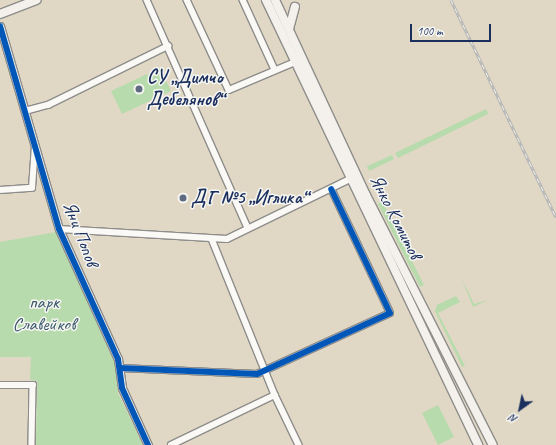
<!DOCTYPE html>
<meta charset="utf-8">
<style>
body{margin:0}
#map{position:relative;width:556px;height:445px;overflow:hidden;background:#e0d8c4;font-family:Caveat,sans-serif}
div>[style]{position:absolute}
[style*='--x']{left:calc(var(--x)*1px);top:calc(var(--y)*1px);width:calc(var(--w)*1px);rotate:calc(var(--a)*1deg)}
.green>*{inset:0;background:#b7dbac}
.roads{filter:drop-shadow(1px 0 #8e8d8b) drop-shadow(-1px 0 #8e8d8b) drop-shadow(0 1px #8e8d8b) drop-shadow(0 -1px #8e8d8b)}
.minor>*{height:5.5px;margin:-2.75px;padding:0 2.75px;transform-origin:2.75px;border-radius:2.75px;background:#faf9f6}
.tertiary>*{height:7px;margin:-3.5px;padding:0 3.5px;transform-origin:3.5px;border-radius:3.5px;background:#faf9f6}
.secondary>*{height:8px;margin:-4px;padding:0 4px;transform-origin:4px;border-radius:4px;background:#f4f1ec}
.rail>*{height:3px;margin-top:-1.5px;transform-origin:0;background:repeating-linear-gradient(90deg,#f6f6f2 0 4.5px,#b5b6b8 0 9px);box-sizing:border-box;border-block:1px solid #b5b6b8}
.cycleway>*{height:6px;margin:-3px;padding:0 3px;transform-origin:3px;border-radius:3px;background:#0057b8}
.dots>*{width:11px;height:11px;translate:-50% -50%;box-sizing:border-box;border:2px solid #f6f6f2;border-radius:50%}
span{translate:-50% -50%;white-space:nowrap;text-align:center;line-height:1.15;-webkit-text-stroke:3px #f6f6f2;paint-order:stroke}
.poi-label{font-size:19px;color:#1b2f5e;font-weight:700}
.left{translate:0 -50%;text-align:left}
.street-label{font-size:19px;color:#1b2f5e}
.park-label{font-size:19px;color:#3a5a6c}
.north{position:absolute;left:500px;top:389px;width:40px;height:40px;-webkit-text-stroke:3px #f6f6f2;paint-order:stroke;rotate:213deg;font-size:11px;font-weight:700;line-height:16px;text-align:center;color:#1b2f5e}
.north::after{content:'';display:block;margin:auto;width:14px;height:18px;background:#1b2f5e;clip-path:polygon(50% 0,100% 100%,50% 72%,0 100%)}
.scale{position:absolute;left:410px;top:24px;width:81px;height:18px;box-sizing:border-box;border:2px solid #1b2f5e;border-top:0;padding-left:5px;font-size:12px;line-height:14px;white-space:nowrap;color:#1b2f5e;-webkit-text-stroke:3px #f6f6f2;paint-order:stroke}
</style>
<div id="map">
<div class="green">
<i style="clip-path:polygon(160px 68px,171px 91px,122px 114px,111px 91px)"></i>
<i style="clip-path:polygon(486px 109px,488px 114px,398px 158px,395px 153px)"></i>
<i style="clip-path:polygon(392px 155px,394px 159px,369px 171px,367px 166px)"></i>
<i style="clip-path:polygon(382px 201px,424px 285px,420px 287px,378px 204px)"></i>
<i style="clip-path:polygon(56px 232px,116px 366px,118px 393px,143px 445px,36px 445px,37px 381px,30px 380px,31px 357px,0 357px,0 242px)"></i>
<i style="clip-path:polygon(461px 277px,474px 304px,488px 300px,473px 307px)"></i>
<i style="clip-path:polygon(456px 296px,460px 302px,438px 313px,465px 366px,462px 367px,435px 311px,437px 305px)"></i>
<i style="clip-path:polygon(438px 405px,454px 437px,438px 445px,422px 413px)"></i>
</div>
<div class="roads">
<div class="minor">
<i style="--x:147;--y:0;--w:249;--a:66.1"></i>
<i style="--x:187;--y:0;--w:99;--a:65"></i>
<i style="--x:229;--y:90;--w:72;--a:-23"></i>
<i style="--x:243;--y:0;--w:77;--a:65.4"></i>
<i style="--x:25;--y:111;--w:24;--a:-15"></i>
<i style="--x:48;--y:105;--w:134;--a:-26.2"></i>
<i style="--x:0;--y:190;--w:32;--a:-4"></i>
<i style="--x:32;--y:188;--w:39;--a:-86"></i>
<i style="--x:59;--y:229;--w:168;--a:3.4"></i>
<i style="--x:227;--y:239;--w:137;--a:-26"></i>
<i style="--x:212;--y:239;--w:168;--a:68"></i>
<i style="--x:275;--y:395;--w:55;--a:64.4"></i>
<i style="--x:120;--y:368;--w:137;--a:2.5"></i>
<i style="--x:257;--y:374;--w:146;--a:-24.6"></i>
<i style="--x:390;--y:313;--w:137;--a:-115.4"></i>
<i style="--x:0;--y:385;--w:33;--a:0"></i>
<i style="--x:33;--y:385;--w:60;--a:91"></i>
<i style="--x:171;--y:445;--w:115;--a:-25.7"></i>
</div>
<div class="tertiary">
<i style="--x:0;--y:26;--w:211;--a:73.8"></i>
<i style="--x:59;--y:229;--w:143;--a:65.6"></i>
<i style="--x:118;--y:359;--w:29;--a:82"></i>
<i style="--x:122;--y:388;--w:63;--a:65.5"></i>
</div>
<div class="secondary">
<i style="--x:266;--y:0;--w:493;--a:64.5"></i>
<i style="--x:275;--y:0;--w:215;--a:65"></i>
<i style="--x:366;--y:195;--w:280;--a:63.1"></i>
<i style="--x:0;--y:14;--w:39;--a:-21"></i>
<i style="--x:289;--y:29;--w:23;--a:-75"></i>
</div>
</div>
<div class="rail">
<i style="--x:451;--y:0;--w:241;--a:64.2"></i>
</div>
<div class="cycleway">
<i style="--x:0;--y:26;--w:211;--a:73.8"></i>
<i style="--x:59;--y:229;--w:143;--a:65.6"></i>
<i style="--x:118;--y:359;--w:29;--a:82"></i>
<i style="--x:122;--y:388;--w:63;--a:65.5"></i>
<i style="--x:120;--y:368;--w:137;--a:2.5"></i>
<i style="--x:257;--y:374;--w:146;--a:-24.6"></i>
<i style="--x:390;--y:313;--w:137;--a:-115.4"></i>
</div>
<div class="dots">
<i style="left:139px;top:89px;background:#606a82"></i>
<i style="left:183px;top:198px;background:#606a82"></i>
</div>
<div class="poi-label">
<span class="left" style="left:147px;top:89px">СУ „Димчо<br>Дебелянов“</span>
<span class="left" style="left:191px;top:198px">ДГ №5 „Иглика“</span>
</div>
<div class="street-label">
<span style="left:395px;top:217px;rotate:63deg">Янко Комитов</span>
<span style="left:80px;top:234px;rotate:69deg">Яни Попов</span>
</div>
<div class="park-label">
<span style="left:44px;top:314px">парк<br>Славейков</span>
</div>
<div class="north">N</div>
<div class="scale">100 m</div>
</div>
